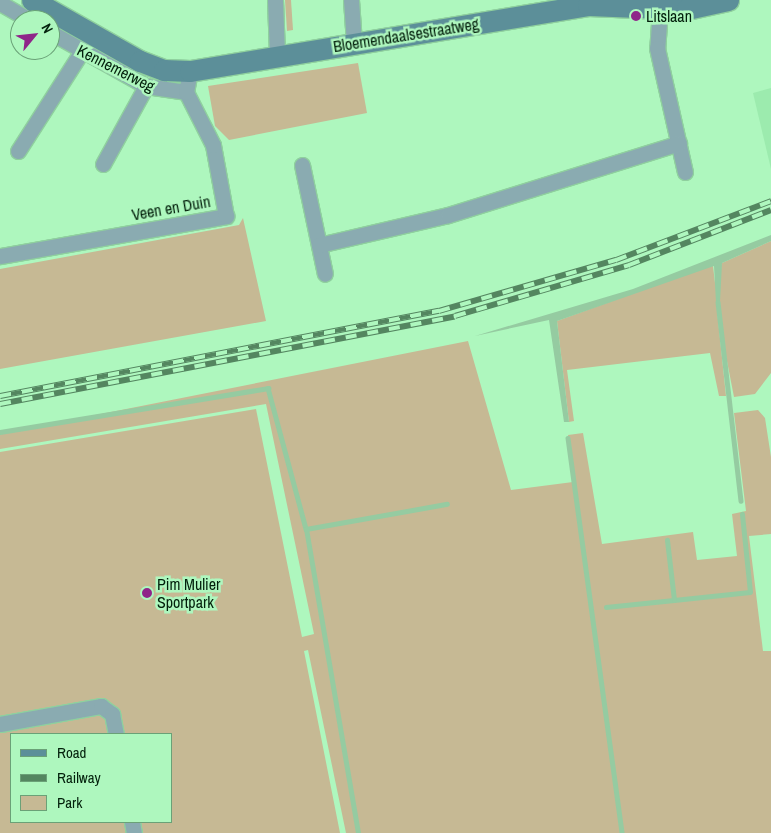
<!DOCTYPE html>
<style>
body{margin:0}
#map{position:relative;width:771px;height:833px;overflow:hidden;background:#aef7be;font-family:"Archivo Narrow",sans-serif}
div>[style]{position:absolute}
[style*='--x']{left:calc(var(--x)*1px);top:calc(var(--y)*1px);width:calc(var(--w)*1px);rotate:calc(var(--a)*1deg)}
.built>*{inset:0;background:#9cebae}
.green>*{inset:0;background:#c6b994}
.water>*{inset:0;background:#95cba1}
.stream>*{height:4.5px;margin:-2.25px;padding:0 2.25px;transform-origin:2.25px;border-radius:2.25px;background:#95cba1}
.roads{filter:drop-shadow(1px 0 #8fd09e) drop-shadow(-1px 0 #8fd09e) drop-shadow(0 1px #8fd09e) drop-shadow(0 -1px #8fd09e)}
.street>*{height:15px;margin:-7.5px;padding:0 7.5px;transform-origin:7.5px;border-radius:7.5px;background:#8aabb1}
.secondary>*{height:21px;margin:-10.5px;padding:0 10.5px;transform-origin:10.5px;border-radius:10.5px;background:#5c8f99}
.rail>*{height:5.5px;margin-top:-2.75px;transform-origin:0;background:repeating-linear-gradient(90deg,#aef7be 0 11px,#548660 0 22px);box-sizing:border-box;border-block:1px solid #548660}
.dots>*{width:14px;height:14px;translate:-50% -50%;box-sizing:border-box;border:2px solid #aef7be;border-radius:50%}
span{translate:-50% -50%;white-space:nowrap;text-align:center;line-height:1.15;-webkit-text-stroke:5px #aef7be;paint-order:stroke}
.poi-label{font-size:16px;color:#03200c}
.left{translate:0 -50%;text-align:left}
.street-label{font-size:16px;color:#03200c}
.legend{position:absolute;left:10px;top:733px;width:162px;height:90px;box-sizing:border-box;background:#aef7be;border:1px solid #6aa177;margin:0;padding:6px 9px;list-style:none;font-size:15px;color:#03200c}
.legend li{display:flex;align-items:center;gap:10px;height:25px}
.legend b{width:25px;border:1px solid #6aa177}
.north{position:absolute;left:10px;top:10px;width:50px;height:50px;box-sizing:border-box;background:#aef7be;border:1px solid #6aa177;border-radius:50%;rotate:62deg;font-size:14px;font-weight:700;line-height:20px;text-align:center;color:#03200c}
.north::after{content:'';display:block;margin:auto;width:18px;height:22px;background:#8f2589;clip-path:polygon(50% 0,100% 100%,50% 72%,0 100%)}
</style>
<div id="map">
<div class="built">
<i style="clip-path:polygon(771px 88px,771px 169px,753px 93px)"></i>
</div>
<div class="green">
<i style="clip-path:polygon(285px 0,291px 0,293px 30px,287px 31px)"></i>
<i style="clip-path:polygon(358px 63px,367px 113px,229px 140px,215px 126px,208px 86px)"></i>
<i style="clip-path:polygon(243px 218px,266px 321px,0 369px,0 269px,239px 225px)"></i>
<i style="clip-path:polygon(771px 241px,771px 373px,755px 394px,734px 397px,717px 310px,726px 396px,719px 396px,710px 353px,567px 370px,574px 421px,569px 422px,557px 321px,706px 267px,713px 266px,715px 283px,722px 263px)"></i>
<i style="clip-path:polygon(evenodd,468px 341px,511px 490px,573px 482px,568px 435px,583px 433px,602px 544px,693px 532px,697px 560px,737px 556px,732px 514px,746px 511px,734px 413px,758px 410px,765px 418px,771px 457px,771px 534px,749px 536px,763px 651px,771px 651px,771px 833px,346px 833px,308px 650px,304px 651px,340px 833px,0 833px,0 452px,256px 409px,302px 637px,314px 634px,266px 404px,0 449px,0 434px,468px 341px,11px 734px,171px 734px,171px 822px,11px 822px,11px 734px)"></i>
</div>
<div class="water">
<i style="clip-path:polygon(771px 235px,771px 241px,722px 263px,720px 302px,716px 302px,714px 266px,557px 321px,569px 422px,564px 422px,549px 320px,475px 336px,633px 289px)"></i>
</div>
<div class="stream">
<i style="--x:718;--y:302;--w:200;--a:83.4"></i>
<i style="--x:0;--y:432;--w:272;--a:-9.3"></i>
<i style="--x:268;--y:388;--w:146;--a:74.9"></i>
<i style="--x:568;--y:438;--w:399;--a:82.2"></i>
<i style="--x:674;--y:600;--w:76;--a:-6"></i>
<i style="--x:750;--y:592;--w:78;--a:-95.9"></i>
<i style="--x:606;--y:607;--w:68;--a:-5.9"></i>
<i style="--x:674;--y:600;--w:60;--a:-96.7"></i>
<i style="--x:358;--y:833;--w:308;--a:-99.7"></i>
<i style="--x:306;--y:529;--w:143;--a:-10.1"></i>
</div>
<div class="roads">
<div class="street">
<i style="--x:275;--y:0;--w:55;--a:87.9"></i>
<i style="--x:351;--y:0;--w:43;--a:86"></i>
<i style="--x:0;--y:3;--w:34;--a:30"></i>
<i style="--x:660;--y:9;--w:39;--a:94"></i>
<i style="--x:657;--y:48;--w:127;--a:77.3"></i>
<i style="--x:50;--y:32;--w:110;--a:29.4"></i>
<i style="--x:146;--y:86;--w:40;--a:8.5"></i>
<i style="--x:18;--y:151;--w:119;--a:-57.4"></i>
<i style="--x:103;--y:164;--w:89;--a:-61.1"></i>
<i style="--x:302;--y:165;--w:111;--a:78.1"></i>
<i style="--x:319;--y:245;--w:132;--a:-13.1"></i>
<i style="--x:448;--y:215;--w:242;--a:-17.3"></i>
<i style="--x:0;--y:256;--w:230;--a:-10"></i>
<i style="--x:226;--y:216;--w:72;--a:-100.4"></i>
<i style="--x:213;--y:145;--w:59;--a:-117"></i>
<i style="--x:186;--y:92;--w:21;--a:-79"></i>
<i style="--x:0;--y:724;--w:103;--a:-10.1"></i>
<i style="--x:101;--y:706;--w:14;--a:36"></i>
<i style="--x:112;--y:714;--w:20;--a:79"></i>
<i style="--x:132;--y:822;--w:11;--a:80"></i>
</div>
<div class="secondary">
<i style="--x:32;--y:0;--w:124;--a:29.5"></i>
<i style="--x:140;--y:61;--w:26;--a:21"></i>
<i style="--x:164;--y:70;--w:26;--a:2"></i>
<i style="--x:190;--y:71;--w:403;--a:-9.4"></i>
<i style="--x:588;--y:5;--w:99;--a:2.3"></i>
<i style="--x:687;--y:9;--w:42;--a:-12.4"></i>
</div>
</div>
<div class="rail">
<i style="--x:0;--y:396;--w:447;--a:-11"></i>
<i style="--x:439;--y:311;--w:184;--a:-16.1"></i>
<i style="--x:616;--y:260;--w:166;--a:-20.8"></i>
<i style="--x:0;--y:404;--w:463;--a:-10.9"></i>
<i style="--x:455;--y:316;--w:181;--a:-16.3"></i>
<i style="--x:629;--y:265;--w:152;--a:-21.2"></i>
</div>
<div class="dots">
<i style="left:636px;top:16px;background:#8f2589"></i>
<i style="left:147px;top:593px;background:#8f2589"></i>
</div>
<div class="poi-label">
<span class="left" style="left:646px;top:16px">Litslaan</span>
<span class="left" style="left:157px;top:593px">Pim Mulier<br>Sportpark</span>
</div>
<div class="street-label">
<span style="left:406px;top:35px;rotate:-9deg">Bloemendaalsestraatweg</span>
<span style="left:116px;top:68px;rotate:27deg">Kennemerweg</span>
<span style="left:171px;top:208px;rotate:-10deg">Veen en Duin</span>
</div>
<ul class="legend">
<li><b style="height:6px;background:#5c8f99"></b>Road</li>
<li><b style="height:6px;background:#548660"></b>Railway</li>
<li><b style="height:14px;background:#c6b994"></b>Park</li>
</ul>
<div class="north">N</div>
</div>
